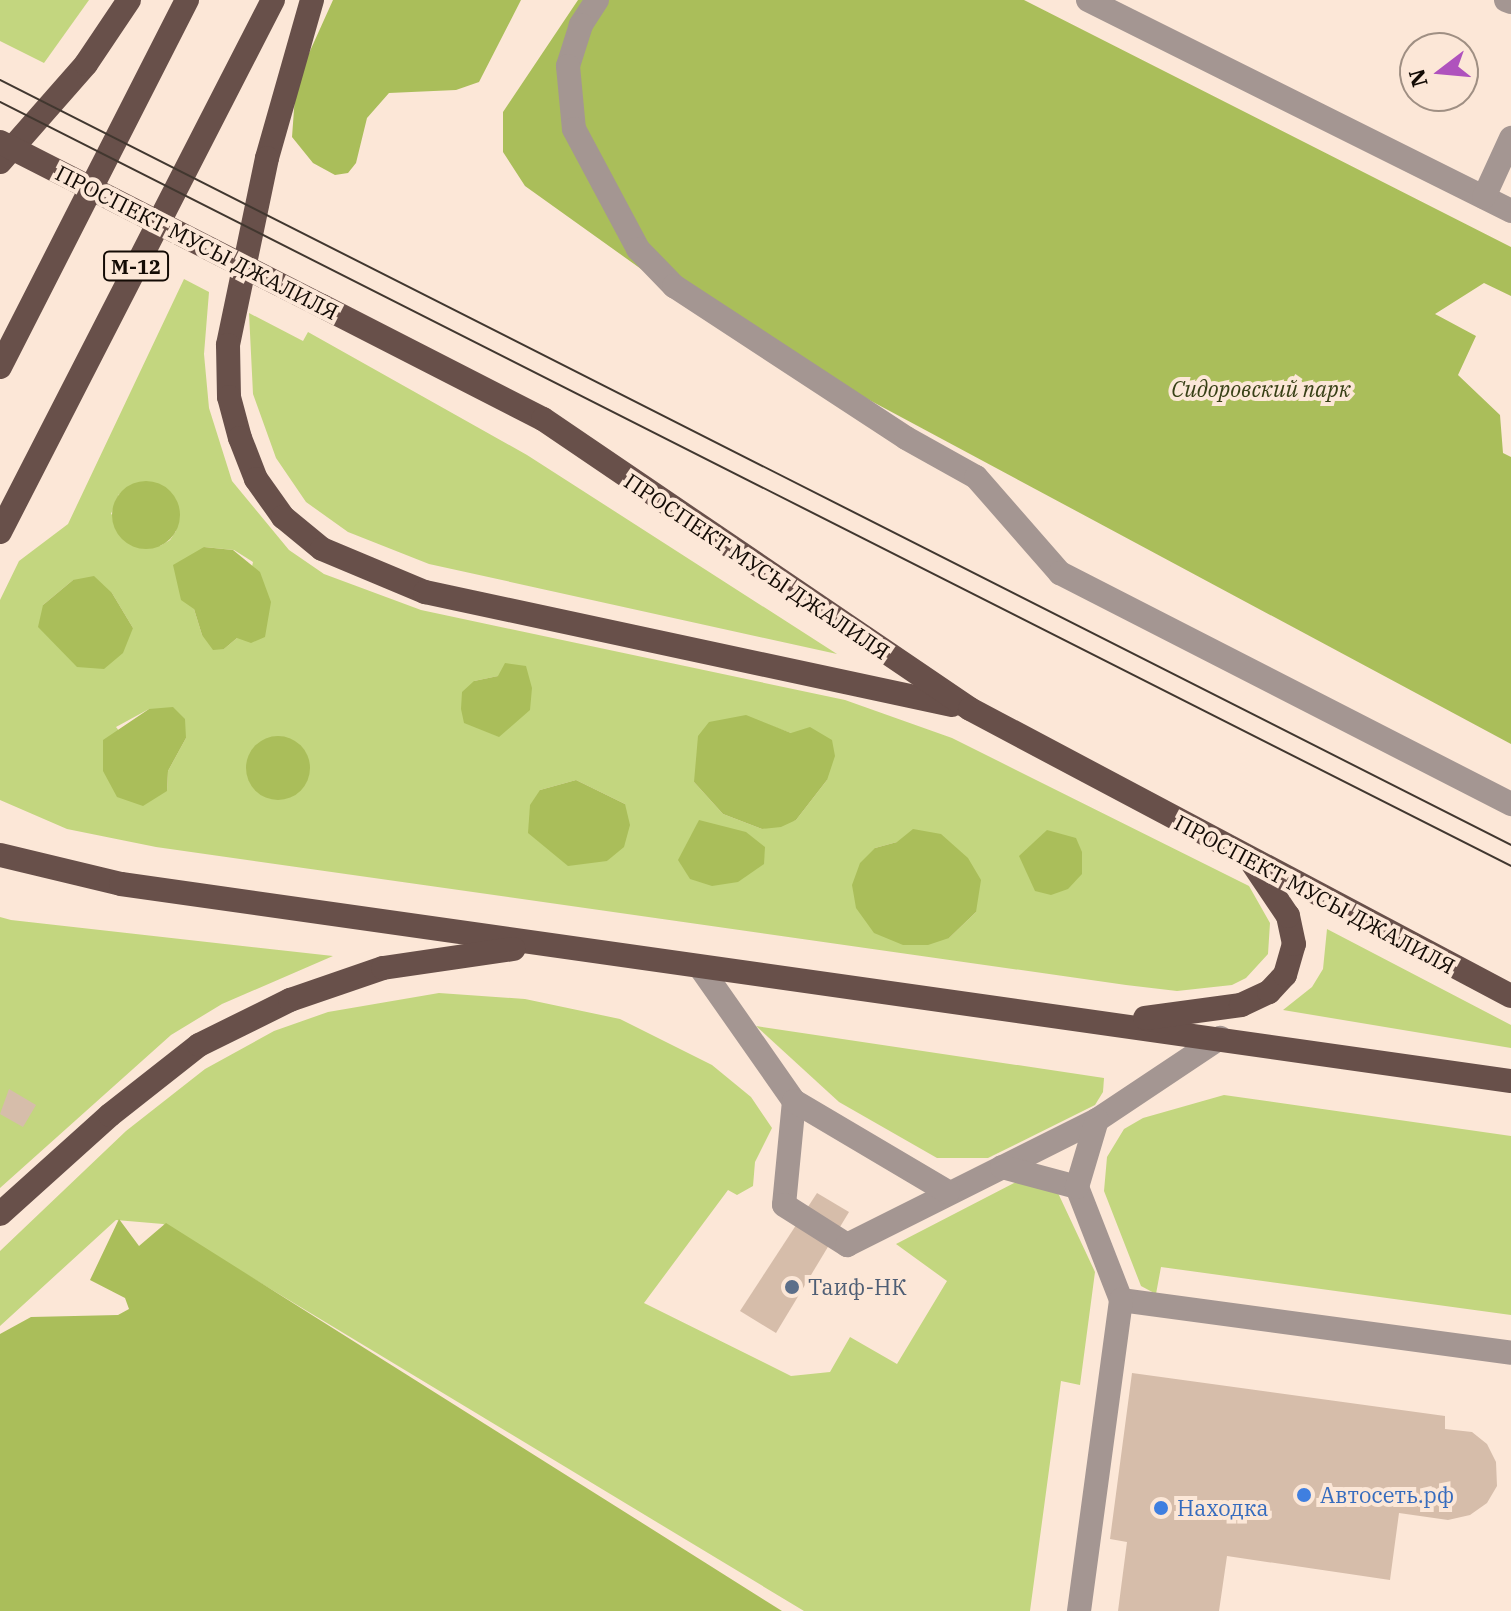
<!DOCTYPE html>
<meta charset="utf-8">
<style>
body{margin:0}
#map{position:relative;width:1511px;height:1611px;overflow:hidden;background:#fce7d7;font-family:"IBM Plex Serif",serif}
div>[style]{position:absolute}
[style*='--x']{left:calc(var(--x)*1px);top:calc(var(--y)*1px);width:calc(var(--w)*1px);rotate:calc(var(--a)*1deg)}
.green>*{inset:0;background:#c3d67f}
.forest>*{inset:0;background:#aabe5a}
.round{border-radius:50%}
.building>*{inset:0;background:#d6bdaa}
.minor>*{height:24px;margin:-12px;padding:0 12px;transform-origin:12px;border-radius:12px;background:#a49692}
.major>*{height:24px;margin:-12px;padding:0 12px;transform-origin:12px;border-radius:12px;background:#68504a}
.tram>*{height:2px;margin:-1px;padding:0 1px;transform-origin:1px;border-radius:1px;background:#41372f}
.major-bridge>*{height:24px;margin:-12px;padding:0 12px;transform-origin:12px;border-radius:12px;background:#68504a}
.dots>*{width:22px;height:22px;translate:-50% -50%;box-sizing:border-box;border:4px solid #fce7d7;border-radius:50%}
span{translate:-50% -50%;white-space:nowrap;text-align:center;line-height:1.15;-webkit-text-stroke:8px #fce7d7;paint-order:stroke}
.shield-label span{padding:2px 6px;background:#fce7d7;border:2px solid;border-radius:6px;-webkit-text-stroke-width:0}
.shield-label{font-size:20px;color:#130b05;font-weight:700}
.street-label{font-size:22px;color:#130b05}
.park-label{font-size:22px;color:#384016;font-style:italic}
.service-label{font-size:22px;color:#4e5e75}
.left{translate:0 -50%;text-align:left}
.shop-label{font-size:22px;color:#366cbe}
.north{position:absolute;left:1399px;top:32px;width:80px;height:80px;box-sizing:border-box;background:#fce7d7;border:2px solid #9f8f83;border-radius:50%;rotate:254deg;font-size:22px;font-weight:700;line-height:32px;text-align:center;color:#130b05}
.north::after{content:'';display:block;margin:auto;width:28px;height:36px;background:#af52bd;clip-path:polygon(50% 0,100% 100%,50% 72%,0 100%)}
</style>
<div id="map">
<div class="green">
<i style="clip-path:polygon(0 0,89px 0,44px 63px,0 41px)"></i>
<i style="clip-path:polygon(evenodd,184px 279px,209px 292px,204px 354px,209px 408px,232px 481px,289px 550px,324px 574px,421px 610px,845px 700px,952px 738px,1249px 886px,1270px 923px,1268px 954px,1246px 978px,1232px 985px,1177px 991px,1126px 985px,156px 847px,67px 829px,0 800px,0 600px,19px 561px,68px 524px,184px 279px,119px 494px,176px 531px,170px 540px,160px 546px,111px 514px,119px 494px,184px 279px,204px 547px,234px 550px,253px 562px,237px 638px,224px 649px,202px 635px,194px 609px,204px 547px,184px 279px,73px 580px,112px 593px,133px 628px,43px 605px,73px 580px,184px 279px,498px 676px,499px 736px,474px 681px,498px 676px,184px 279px,149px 709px,186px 738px,168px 771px,167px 791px,116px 727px,149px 709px,184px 279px,758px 721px,791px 733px,827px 780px,796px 820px,762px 829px,723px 814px,694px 782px,758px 721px,184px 279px,576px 780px,625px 804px,607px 861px,586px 861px,540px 790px,576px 780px,184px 279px,897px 842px,976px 912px,949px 938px,875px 848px,897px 842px)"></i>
<i style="clip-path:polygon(249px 313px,303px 341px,308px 332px,527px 455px,837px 654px,429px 564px,348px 532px,306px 502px,276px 458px,253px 394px)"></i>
<i style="clip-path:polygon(0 917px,11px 920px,333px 956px,222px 1004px,171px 1035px,0 1188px)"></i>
<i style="clip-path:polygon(1327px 929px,1511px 1025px,1511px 1048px,1283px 1010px,1312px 987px,1323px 969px)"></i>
<i style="clip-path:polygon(439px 993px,525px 999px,620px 1019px,712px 1065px,751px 1097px,772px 1128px,755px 1162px,753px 1186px,737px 1195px,728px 1190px,644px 1303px,791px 1376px,830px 1372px,850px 1337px,897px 1364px,947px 1281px,896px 1244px,1016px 1182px,1058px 1193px,1095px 1272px,1080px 1385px,1061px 1381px,1030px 1611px,804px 1611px,163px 1224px,116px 1220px,0 1326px,0 1251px,126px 1131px,205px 1069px,274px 1031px,328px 1012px)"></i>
<i style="clip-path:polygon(756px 1026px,1104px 1078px,1103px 1092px,1095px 1105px,988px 1158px,937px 1158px,839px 1102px)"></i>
<i style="clip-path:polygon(1224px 1095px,1511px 1136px,1511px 1315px,1161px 1267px,1156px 1294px,1141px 1286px,1104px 1191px,1107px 1157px,1124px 1129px,1143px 1118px)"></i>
</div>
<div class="forest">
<i style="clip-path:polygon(333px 0,521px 0,479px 82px,456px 90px,389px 93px,367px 118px,356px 163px,348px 173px,335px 175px,313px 163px,292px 137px,296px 82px)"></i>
<i style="clip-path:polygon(578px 0,1024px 0,1511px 247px,1511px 296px,1484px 283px,1435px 314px,1476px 336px,1458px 375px,1500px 415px,1503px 453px,1511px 457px,1511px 744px,690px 304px,525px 186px,503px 152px,503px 112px)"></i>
<i class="round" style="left:112px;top:481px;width:68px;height:68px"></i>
<i style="clip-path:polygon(204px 547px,233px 550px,260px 572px,271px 602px,265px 637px,251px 643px,237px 638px,224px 649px,213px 650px,202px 635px,194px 609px,181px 600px,173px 565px)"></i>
<i style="clip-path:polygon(94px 576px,112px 593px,133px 628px,123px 653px,104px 669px,77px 667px,38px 627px,43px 605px,73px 580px)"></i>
<i style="clip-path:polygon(505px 663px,526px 666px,532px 688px,530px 710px,499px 737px,464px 723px,461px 709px,462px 692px,474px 681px,498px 676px)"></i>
<i style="clip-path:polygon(173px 707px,185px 719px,186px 738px,168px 771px,167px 791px,143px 806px,117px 797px,103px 771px,103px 740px,149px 709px)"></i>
<i style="clip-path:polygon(746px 715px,791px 733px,810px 727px,832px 740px,835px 756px,827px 780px,796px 820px,781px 827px,762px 829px,723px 814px,694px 782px,698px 736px,709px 722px)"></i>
<i class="round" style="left:246px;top:736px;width:64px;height:64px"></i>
<i style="clip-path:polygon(576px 780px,625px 804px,630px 825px,624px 847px,607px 861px,568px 866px,528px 833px,530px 805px,540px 790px)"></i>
<i style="clip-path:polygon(699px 820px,746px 832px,765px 847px,764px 864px,738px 882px,712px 886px,690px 879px,678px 860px)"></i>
<i style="clip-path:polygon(913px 829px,941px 834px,968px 858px,981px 880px,976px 912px,949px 938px,928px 945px,903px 945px,874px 933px,856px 908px,852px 885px,860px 863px,875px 848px,897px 842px)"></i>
<i style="clip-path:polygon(1047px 830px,1076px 838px,1082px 852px,1082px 874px,1068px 889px,1051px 895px,1035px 891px,1019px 856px)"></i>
<i style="clip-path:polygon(119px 1219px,139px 1246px,166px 1223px,782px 1611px,0 1611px,0 1334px,31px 1317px,118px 1315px,129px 1309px,125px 1298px,90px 1280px)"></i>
</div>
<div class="building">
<i style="clip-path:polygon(9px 1089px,36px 1105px,23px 1127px,0 1114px)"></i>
<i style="clip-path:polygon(817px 1193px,849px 1212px,776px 1333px,740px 1311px)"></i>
<i style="clip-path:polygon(1132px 1373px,1445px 1416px,1445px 1429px,1472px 1432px,1487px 1444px,1496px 1462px,1497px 1486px,1487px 1503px,1470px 1515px,1448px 1520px,1399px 1513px,1390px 1580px,1227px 1556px,1219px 1611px,1118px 1611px,1127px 1542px,1110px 1539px)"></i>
</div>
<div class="minor">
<i style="--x:597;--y:0;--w:30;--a:123"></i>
<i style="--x:581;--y:25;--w:43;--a:107.6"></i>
<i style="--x:568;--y:66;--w:63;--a:84.6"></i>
<i style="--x:574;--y:129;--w:136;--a:61.9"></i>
<i style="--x:638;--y:249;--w:52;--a:45.8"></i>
<i style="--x:674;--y:286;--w:277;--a:33.2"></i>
<i style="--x:906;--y:438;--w:80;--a:29.1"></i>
<i style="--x:976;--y:477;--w:128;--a:48.8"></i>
<i style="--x:1060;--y:573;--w:507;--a:27.12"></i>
<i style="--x:1088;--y:0;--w:473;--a:26.5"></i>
<i style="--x:1506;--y:0;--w:5;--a:22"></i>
<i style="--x:1484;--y:197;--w:65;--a:-65.4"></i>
<i style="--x:700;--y:967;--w:164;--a:55"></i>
<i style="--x:794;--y:1101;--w:104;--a:95.5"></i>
<i style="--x:784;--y:1205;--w:75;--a:32.4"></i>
<i style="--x:847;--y:1245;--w:280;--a:-26.6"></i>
<i style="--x:1097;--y:1120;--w:148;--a:-33.7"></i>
<i style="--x:794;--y:1101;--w:179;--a:30.6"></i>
<i style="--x:1002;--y:1167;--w:78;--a:14.9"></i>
<i style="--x:1077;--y:1187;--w:121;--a:68.7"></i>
<i style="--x:1121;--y:1300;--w:394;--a:7.7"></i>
<i style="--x:1077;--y:1187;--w:70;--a:-73.4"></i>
<i style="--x:1079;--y:1611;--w:314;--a:-82.3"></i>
</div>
<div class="major">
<i style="--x:312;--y:0;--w:164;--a:105.9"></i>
<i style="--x:267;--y:158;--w:191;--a:101.8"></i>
<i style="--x:228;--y:345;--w:52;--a:88.9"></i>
<i style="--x:229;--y:397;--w:42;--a:75"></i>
<i style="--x:240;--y:438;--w:44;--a:68.7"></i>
<i style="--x:256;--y:479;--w:47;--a:54.6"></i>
<i style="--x:283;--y:517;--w:50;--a:39.4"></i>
<i style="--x:322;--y:549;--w:112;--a:22.7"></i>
<i style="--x:425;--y:592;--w:539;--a:12.1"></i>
<i style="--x:0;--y:162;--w:130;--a:-48.7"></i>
<i style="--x:86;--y:64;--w:77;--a:-56.1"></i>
<i style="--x:322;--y:306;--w:248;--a:27.1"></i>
<i style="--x:543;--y:419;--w:516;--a:34.18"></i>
<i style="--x:970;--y:709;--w:612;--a:27.95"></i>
<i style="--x:0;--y:367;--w:412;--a:-63"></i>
<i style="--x:0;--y:532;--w:598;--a:-62.84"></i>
<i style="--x:0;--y:855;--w:124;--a:13.5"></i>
<i style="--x:121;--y:884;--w:1404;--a:8.07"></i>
<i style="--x:1145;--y:1018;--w:97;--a:-7.7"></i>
<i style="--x:1241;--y:1005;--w:31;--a:-25"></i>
<i style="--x:1269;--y:992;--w:23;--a:-47"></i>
<i style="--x:1285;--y:975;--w:32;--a:-74"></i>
<i style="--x:1294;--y:944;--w:29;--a:-102"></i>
<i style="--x:1288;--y:916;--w:63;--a:-123.9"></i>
<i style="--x:0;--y:1214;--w:148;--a:-42"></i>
<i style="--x:110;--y:1115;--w:113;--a:-38.2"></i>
<i style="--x:199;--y:1045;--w:102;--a:-26.3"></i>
<i style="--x:290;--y:1000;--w:98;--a:-19"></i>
<i style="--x:383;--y:968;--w:132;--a:-8.3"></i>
</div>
<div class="tram">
<i style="--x:0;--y:80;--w:1694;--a:26.85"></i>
<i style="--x:0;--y:102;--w:1693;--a:26.82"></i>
</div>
<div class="major-bridge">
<i style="--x:0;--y:142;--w:361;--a:27"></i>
</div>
<div class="dots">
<i style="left:792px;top:1287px;background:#5c6f8a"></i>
<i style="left:1304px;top:1495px;background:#3f7fe0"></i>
<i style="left:1161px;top:1508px;background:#3f7fe0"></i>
</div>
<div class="shield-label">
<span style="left:136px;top:266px">М-12</span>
</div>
<div class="street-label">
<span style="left:197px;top:242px;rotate:27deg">ПРОСПЕКТ МУСЫ ДЖАЛИЛЯ</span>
<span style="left:757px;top:566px;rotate:34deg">ПРОСПЕКТ МУСЫ ДЖАЛИЛЯ</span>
<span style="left:1315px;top:894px;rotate:28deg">ПРОСПЕКТ МУСЫ ДЖАЛИЛЯ</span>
</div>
<div class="park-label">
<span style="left:1261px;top:389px">Сидоровский парк</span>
</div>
<div class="service-label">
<span class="left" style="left:808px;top:1287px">Таиф-НК</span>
</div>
<div class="shop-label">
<span class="left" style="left:1320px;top:1495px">Автосеть.рф</span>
<span class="left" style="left:1177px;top:1508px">Находка</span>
</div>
<div class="north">N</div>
</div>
